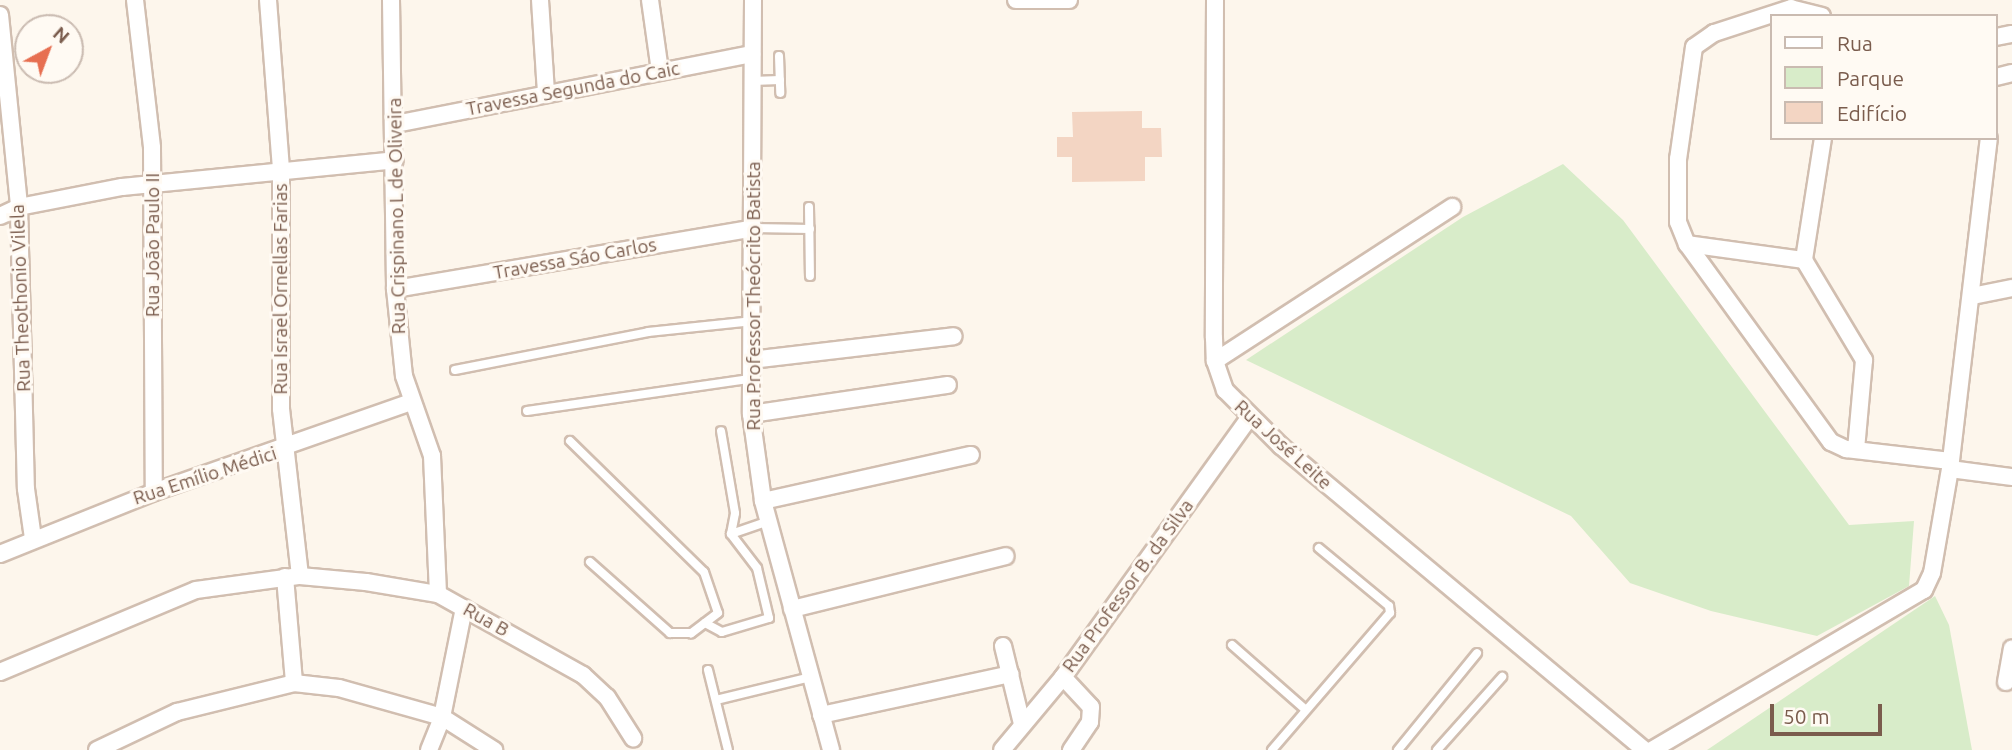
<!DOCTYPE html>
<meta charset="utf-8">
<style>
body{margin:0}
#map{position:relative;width:2012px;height:750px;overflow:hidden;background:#fdf6ec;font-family:Ubuntu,sans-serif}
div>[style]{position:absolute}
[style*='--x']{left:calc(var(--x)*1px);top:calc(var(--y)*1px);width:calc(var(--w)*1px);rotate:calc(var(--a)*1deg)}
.green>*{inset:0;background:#d8ecc9}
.building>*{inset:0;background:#f3d5c3}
.roads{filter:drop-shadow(2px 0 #d1beb0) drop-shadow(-2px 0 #d1beb0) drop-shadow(0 2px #d1beb0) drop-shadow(0 -2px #d1beb0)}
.lane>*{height:8px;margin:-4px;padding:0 4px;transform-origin:4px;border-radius:4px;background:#fff}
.street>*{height:16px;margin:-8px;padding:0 8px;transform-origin:8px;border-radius:8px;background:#fff}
span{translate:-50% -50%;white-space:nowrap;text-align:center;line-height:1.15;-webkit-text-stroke:6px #fffaf3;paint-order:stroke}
.street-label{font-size:19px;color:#7a5c4d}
.legend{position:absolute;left:1770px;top:14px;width:228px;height:126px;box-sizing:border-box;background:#fffaf3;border:2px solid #cabbb1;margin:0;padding:9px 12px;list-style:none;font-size:21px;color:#7a5c4d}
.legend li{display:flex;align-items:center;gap:14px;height:35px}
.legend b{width:35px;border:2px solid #cabbb1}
.north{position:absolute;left:14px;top:14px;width:70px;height:70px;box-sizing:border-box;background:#fffaf3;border:2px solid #cabbb1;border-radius:50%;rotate:41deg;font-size:19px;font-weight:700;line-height:28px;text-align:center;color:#7a5c4d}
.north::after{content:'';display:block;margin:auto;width:24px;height:32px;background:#e76f51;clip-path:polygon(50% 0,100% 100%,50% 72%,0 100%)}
.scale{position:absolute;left:1770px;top:704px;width:112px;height:32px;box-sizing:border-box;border:4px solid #7a5c4d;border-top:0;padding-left:9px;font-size:21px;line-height:24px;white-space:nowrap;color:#7a5c4d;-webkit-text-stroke:5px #fffaf3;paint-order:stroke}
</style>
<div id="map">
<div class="green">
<i style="clip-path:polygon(1563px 164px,1623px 220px,1849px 525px,1914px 521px,1909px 586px,1817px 636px,1711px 611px,1630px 583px,1571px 516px,1246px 360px,1463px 217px)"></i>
<i style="clip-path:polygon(1935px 596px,1949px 625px,1972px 750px,1707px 750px)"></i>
</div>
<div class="building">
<i style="clip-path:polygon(1142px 111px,1142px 128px,1161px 128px,1162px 157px,1145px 157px,1145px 181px,1072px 182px,1072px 157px,1057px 157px,1057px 137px,1073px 137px,1072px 112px)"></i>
</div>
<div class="roads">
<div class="lane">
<i style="--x:779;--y:56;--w:37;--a:88"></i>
<i style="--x:752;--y:81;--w:28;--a:-2"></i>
<i style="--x:809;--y:207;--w:69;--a:89.2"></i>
<i style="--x:754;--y:228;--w:56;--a:1"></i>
<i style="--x:455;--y:370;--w:197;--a:-11.1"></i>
<i style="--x:648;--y:332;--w:106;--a:-6"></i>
<i style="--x:527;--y:411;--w:225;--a:-8.2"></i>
<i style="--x:570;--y:441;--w:187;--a:44.4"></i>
<i style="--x:704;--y:572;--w:43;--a:71.1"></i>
<i style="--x:718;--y:613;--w:34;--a:143"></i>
<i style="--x:691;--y:633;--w:21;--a:180"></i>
<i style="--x:670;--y:633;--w:107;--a:-138.4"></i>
<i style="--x:731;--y:534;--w:40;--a:-18.9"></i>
<i style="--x:705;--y:623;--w:19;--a:28"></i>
<i style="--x:722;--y:632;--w:49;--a:-16.6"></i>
<i style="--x:769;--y:618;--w:51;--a:-103.5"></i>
<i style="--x:757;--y:568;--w:43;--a:-127.4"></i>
<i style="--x:731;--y:534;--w:21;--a:-79"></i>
<i style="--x:735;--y:513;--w:83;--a:-99.7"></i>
<i style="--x:1232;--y:645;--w:98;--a:41.3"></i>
<i style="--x:708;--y:670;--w:82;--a:76"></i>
<i style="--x:716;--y:700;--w:98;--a:-13.6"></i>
<i style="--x:1272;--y:750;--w:181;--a:-49.3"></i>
<i style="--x:1390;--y:613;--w:7;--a:-98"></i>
<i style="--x:1389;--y:606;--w:91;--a:-140.4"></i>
<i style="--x:1398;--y:750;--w:125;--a:-50.8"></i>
<i style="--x:1437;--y:750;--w:98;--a:-48.3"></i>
</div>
<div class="street">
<i style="--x:135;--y:0;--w:149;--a:83.4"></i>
<i style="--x:152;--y:148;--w:344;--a:89.7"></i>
<i style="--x:268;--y:0;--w:170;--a:85.6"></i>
<i style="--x:281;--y:170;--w:239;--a:90"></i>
<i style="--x:281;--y:409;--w:168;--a:83.5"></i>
<i style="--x:391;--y:0;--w:289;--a:89.2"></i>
<i style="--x:395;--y:289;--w:87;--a:84.1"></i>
<i style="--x:404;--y:376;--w:85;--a:70.7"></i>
<i style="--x:432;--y:456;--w:138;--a:87.5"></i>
<i style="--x:540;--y:0;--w:93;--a:86.3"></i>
<i style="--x:650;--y:0;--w:72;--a:82"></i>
<i style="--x:753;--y:0;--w:414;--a:90.3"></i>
<i style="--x:751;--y:414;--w:88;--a:82.1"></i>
<i style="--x:763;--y:501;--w:258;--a:74.7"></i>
<i style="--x:1016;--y:0;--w:53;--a:0"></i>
<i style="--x:1215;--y:0;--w:338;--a:90.2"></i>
<i style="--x:1214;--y:338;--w:23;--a:88"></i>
<i style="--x:1215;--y:361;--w:31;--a:71"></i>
<i style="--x:1225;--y:390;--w:79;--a:45"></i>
<i style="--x:1281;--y:446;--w:473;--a:39.9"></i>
<i style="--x:0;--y:15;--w:193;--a:84.3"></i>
<i style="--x:19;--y:207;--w:282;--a:88.6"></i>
<i style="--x:26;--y:489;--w:49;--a:81.9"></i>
<i style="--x:1822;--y:16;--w:32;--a:-166"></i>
<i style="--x:1791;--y:8;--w:81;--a:162"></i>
<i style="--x:1714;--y:33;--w:24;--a:145"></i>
<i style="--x:1694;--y:47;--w:113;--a:98.1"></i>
<i style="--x:1678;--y:159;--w:63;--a:90"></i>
<i style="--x:1678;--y:222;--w:24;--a:68"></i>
<i style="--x:1687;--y:244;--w:245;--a:54"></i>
<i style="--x:1831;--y:442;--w:17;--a:25"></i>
<i style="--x:1846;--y:449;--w:105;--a:6.6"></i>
<i style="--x:1996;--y:37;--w:16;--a:-11"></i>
<i style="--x:1996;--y:77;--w:16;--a:-14"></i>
<i style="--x:395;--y:124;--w:364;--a:-11.1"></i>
<i style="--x:1823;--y:138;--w:123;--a:98.9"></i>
<i style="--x:1804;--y:260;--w:117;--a:59"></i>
<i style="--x:1864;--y:360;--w:89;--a:95.1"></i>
<i style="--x:0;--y:216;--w:21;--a:-25"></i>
<i style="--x:19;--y:207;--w:105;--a:-11"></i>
<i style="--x:122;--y:187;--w:274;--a:-5.6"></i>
<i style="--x:1687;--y:244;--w:118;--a:7.8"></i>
<i style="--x:395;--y:289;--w:364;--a:-9.6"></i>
<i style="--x:1972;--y:296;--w:41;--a:-11.3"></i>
<i style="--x:751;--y:360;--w:204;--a:-6.7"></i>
<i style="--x:1215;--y:361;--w:283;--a:-33"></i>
<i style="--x:751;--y:414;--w:199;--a:-8.4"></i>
<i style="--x:1950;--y:469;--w:63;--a:7.4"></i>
<i style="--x:763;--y:501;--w:213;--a:-12.5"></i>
<i style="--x:0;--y:554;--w:166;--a:-21.9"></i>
<i style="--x:154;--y:492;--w:272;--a:-19.3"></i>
<i style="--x:285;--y:577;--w:106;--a:85.1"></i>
<i style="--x:792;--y:609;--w:220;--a:-13.9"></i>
<i style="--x:1003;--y:646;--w:80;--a:76.3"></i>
<i style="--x:0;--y:672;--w:212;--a:-22.7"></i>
<i style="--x:196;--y:590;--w:105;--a:-7.7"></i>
<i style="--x:300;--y:576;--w:66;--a:5.2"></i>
<i style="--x:366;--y:582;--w:73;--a:9.5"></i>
<i style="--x:438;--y:594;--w:166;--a:29.2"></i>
<i style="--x:583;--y:675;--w:33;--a:43"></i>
<i style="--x:607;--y:697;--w:49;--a:57.6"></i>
<i style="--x:1063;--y:677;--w:41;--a:47"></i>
<i style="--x:1091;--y:707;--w:15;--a:94"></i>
<i style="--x:1090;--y:722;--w:34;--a:124"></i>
<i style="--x:2006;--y:682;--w:34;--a:-80"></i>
<i style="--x:821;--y:715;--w:194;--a:-12.2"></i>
<i style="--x:97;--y:750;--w:89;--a:-25.4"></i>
<i style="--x:177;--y:712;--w:121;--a:-13.9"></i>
<i style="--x:294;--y:683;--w:45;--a:6.3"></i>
<i style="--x:339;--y:688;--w:107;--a:15.7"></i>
<i style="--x:442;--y:717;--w:62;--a:32.4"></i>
<i style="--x:429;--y:750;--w:35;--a:-68"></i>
<i style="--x:442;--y:717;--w:111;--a:-78.6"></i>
<i style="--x:1002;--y:750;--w:95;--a:-50.1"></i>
<i style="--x:1063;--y:677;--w:319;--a:-54.3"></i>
<i style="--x:1652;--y:750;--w:316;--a:-30.5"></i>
<i style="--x:1924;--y:590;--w:19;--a:-65"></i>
<i style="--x:1932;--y:573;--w:106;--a:-80.2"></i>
<i style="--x:1950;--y:469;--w:333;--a:-83.3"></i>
</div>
</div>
<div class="street-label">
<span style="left:573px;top:89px;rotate:-11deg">Travessa Segunda do Caic</span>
<span style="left:397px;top:216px;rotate:-91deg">Rua Crispinano L de Oliveira</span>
<span style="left:153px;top:245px;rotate:-90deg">Rua João Paulo II</span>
<span style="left:575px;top:259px;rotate:-10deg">Travessa Sáo Carlos</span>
<span style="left:281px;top:289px;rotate:-90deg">Rua Israel Ornellas Farias</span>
<span style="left:754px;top:296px;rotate:-90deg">Rua Professor Theócrito Batista</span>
<span style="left:21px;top:298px;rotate:-92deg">Rua Theothonio Vilela</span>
<span style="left:1283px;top:445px;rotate:42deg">Rua José Leite</span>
<span style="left:205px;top:476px;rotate:-18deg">Rua Emílio Médici</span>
<span style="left:1128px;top:586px;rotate:-54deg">Rua Professor B. da Silva</span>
<span style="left:486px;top:620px;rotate:29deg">Rua B</span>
</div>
<ul class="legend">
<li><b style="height:9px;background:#fff"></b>Rua</li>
<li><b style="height:19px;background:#d8ecc9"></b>Parque</li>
<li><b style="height:19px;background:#f3d5c3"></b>Edifício</li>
</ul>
<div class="north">N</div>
<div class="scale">50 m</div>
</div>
